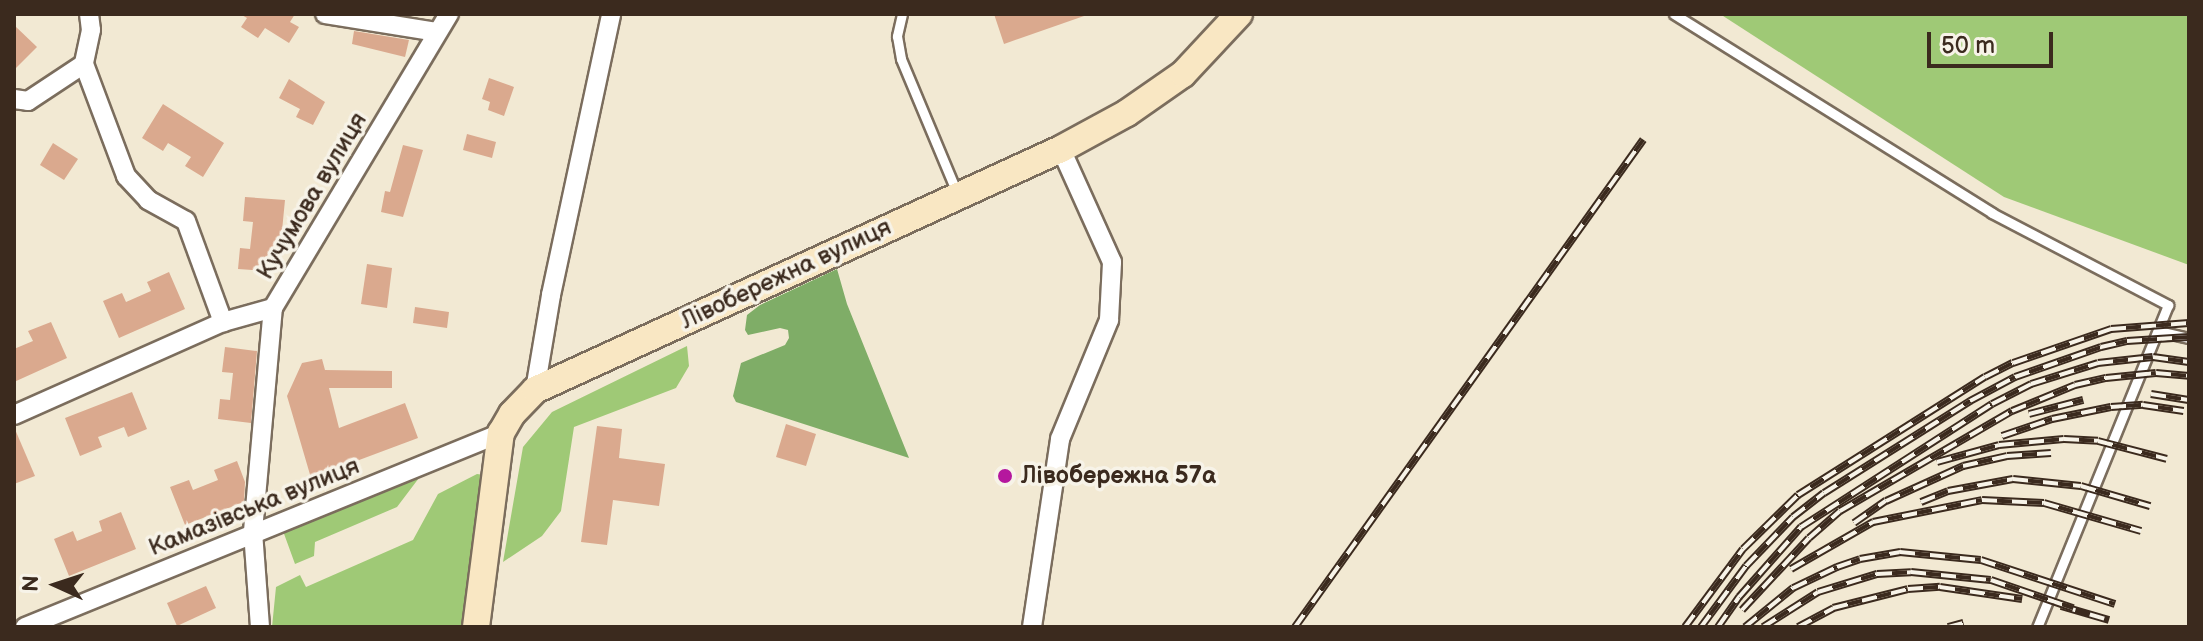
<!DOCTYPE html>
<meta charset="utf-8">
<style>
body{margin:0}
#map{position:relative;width:2203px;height:641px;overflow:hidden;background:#f2e9d3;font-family:"Balsamiq Sans",sans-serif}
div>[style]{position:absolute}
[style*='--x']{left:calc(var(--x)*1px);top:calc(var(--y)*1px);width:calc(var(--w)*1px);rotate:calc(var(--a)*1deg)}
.green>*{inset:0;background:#9fc976}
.forest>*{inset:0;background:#7fad67}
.building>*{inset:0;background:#daa98e}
.roads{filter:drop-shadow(2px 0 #7b6d5d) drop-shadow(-2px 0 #7b6d5d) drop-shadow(0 2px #7b6d5d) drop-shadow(0 -2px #7b6d5d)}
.service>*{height:9px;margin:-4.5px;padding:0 4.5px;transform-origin:4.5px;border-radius:4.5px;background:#fff}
.minor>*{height:18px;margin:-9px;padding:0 9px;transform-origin:9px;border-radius:9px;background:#fff}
.secondary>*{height:26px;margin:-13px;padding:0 13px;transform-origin:13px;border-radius:13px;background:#f9e7c3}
.rail>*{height:8px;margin-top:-4px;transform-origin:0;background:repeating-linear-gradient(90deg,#f7f3e8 0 15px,#3b2a1e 0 30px);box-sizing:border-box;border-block:2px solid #3b2a1e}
.dots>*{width:22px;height:22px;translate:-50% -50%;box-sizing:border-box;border:4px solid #f7f3e8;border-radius:50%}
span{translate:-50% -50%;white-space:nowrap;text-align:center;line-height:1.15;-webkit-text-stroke:7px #f7f3e8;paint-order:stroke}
.street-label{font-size:24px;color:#3b2a1e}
.poi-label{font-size:24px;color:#3b2a1e;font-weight:700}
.left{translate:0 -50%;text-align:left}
.frame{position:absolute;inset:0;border:16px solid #3b2a1e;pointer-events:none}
.north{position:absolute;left:16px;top:545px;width:80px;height:80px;-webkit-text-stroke:6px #f7f3e8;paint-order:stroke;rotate:273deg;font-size:22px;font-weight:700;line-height:32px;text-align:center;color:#3b2a1e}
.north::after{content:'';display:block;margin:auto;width:28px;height:36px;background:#3b2a1e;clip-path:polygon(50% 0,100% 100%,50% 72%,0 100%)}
.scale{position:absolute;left:1927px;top:32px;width:126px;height:36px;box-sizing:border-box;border:4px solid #3b2a1e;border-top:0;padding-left:10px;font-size:24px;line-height:28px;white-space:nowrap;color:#3b2a1e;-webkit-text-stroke:6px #f7f3e8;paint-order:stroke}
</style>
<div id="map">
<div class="green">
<i style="clip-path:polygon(1720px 14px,2189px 14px,2189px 265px,2004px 197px)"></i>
<i style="clip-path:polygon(687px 346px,689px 366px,676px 388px,574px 427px,561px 511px,542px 536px,503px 562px,523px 447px,552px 412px)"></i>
<i style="clip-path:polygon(422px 474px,397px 507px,315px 542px,314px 556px,295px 564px,283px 531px)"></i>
<i style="clip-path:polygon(477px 474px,484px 475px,484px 482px,463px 627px,272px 627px,276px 587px,300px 575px,306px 587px,413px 540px,438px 494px)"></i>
</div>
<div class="forest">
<i style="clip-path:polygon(837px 269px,847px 304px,909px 458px,736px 402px,733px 396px,741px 363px,785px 345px,789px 338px,788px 330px,780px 328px,748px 335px,745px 330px,747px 315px,760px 305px)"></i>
</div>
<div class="building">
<i style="clip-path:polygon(240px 14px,295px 14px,290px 22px,299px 27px,289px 43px,265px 28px,258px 38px,241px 27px,247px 18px)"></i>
<i style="clip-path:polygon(994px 14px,1084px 14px,1084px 16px,1004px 44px)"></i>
<i style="clip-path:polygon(14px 25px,37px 47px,14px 70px)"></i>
<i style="clip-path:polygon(354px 31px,409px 40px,405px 57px,352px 44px)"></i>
<i style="clip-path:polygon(489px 78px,514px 87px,504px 116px,488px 110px,490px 102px,482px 99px)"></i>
<i style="clip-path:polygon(289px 79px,325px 102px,313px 125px,296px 117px,300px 109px,279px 98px)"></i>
<i style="clip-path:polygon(163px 104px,224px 143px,203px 177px,185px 166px,191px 157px,168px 143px,163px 151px,142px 138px)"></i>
<i style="clip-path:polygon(467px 134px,496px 142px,492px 158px,463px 150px)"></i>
<i style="clip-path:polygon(53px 143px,78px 159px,64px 180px,40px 165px)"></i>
<i style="clip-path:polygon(403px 145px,423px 150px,403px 217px,381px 212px,385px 191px,390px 192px)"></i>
<i style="clip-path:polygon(245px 197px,285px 200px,278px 272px,238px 269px,240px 248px,250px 249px,253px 222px,243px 221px)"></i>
<i style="clip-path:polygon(367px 264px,392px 268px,387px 308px,361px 304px)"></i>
<i style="clip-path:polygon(169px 272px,185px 309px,119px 338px,103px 301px,122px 293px,126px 302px,151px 291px,147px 282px)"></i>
<i style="clip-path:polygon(415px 307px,449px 312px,447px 328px,413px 323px)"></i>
<i style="clip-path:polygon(51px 322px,67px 358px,14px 382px,14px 349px,33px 341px,28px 331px)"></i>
<i style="clip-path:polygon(225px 347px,257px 351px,251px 423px,218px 419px,220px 399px,230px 400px,233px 373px,222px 372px)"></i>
<i style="clip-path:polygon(322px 359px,325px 370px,392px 371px,392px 388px,329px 388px,339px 428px,405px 403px,418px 438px,311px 478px,287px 396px,302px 363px)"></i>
<i style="clip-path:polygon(132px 392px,147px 429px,128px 437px,124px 427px,98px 437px,102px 447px,80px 456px,65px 418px)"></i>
<i style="clip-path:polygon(786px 424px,816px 434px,806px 466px,776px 457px)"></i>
<i style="clip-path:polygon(597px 426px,622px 429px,619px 458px,665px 464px,659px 506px,613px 500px,607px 545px,581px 542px)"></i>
<i style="clip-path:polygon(14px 427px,35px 476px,14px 484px)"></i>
<i style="clip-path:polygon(237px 461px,245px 482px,244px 502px,185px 525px,170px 487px,189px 480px,193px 490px,218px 480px,214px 470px)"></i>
<i style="clip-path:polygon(121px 512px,136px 549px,69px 576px,54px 539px,73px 531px,77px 541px,102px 531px,99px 521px)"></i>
<i style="clip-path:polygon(206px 586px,216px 608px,177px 626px,167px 603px)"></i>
</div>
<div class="roads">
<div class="service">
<i style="--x:902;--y:14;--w:23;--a:103"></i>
<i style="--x:897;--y:36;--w:23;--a:80"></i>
<i style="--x:901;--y:59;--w:147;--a:67.3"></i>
<i style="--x:1674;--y:14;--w:375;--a:32"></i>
<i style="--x:1992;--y:213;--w:199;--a:27.6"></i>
<i style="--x:2168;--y:305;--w:348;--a:112.1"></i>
<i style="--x:2158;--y:331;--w:32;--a:13"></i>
</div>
<div class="minor">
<i style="--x:89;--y:14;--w:16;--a:83"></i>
<i style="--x:91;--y:30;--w:35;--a:102"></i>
<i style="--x:84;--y:64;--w:120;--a:69.4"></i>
<i style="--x:126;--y:176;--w:33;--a:47"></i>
<i style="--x:148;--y:200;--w:43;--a:28.9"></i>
<i style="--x:186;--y:221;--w:108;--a:69.9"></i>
<i style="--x:325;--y:14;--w:113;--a:9.1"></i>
<i style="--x:14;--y:99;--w:14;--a:8"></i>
<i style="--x:28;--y:101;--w:67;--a:-33.5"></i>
<i style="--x:535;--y:390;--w:96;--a:-80.4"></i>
<i style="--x:551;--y:295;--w:287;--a:-77.9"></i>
<i style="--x:14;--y:415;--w:229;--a:-24"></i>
<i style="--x:223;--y:322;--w:52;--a:-15.6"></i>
<i style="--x:273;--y:308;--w:343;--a:-59.1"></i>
<i style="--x:25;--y:627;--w:514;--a:-22.17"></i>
<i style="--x:260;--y:627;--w:96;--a:-94.2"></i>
<i style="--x:253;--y:531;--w:224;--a:-84.9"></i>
<i style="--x:1032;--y:627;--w:190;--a:-81.5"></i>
<i style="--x:1060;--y:439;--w:129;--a:-67.6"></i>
<i style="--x:1109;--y:320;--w:58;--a:-87"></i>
<i style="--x:1112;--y:262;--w:124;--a:-114.3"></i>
</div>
<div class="secondary">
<i style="--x:476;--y:627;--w:196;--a:-82.7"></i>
<i style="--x:501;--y:433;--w:22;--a:-60"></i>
<i style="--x:512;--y:414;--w:33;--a:-46"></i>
<i style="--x:535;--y:390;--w:579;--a:-24.62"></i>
<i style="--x:1061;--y:149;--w:75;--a:-28.6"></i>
<i style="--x:1127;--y:113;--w:68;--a:-34.9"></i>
<i style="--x:1183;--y:74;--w:82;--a:-47"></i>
</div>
</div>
<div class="rail">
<i style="--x:2151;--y:394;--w:38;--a:9"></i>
<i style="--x:2029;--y:414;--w:56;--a:-14.5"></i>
<i style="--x:2002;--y:436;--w:53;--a:-18.8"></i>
<i style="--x:2052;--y:419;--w:60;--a:-11.5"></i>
<i style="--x:2111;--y:407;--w:32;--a:-4"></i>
<i style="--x:2143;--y:405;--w:41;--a:8.3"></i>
<i style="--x:1937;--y:462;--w:64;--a:-15.3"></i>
<i style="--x:1999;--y:445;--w:65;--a:-5.3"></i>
<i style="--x:2064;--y:439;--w:34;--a:3"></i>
<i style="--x:2098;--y:441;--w:71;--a:14.6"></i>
<i style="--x:1921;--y:502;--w:29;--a:-22"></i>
<i style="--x:1948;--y:491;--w:66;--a:-10.5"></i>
<i style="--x:2013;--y:479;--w:68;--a:5.9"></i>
<i style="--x:2081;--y:486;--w:72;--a:16.2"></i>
<i style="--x:1854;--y:523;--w:39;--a:-35"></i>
<i style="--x:1886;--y:501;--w:85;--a:-24.4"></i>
<i style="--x:1963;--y:466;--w:45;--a:-12.8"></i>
<i style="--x:2007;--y:456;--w:44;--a:-3.9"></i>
<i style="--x:1791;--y:569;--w:95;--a:-29.8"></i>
<i style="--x:1873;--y:522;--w:111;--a:-11.4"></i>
<i style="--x:1982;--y:500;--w:62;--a:2.8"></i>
<i style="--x:2044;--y:503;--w:101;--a:16.1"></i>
<i style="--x:2061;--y:606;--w:50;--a:16.3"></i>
<i style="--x:1742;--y:610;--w:98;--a:-47.1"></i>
<i style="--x:1809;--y:538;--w:41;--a:-41.1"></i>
<i style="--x:1840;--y:511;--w:199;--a:-30.2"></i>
<i style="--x:2012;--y:411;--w:68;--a:-22.4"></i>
<i style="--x:2075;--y:385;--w:32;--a:-13"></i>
<i style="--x:2106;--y:378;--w:50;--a:-5.7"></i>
<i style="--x:2156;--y:373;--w:33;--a:5"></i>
<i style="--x:1295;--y:627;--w:599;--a:-54.45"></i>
<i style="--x:1685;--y:627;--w:97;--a:-53.4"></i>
<i style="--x:1743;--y:549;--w:77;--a:-44.5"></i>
<i style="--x:1798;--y:495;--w:221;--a:-32.3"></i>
<i style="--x:1985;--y:377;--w:31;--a:-27"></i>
<i style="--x:2013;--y:363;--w:104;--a:-19.1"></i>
<i style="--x:2111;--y:329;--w:78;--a:-4.4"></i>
<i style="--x:1701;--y:627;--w:76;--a:-53.6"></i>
<i style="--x:1746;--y:566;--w:68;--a:-46.2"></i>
<i style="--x:1793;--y:517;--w:39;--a:-38"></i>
<i style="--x:1824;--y:493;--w:173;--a:-32.2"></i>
<i style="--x:1970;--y:401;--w:51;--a:-28.1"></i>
<i style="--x:2015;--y:377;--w:91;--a:-19.2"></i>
<i style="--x:2101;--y:347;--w:27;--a:-13"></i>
<i style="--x:2127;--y:341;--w:62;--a:-3.7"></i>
<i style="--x:1718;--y:627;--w:37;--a:-55"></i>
<i style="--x:1739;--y:597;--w:94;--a:-48.5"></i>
<i style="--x:1801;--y:527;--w:227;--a:-32.8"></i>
<i style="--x:1992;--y:404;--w:44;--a:-27.1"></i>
<i style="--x:2031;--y:384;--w:70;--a:-17.4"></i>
<i style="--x:2098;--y:363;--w:55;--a:-6.2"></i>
<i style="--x:2153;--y:357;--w:36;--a:8"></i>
<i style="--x:1745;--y:627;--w:62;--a:-39.1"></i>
<i style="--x:1793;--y:588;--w:49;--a:-25.5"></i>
<i style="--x:1837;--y:567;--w:24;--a:-19"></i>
<i style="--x:1860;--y:559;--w:41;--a:-9.9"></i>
<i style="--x:1900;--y:552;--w:81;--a:5.6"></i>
<i style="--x:1981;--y:560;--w:141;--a:18.2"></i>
<i style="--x:1763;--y:627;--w:65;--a:-32.5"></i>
<i style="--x:1818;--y:592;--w:62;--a:-17"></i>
<i style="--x:1877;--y:574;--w:34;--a:-3"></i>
<i style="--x:1911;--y:572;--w:80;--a:5.7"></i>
<i style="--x:1991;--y:580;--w:87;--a:18.9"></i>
<i style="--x:1798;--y:627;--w:40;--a:-28"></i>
<i style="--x:1833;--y:608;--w:77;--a:-14.2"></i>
<i style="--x:1908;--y:589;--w:32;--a:-4"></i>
<i style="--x:1940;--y:587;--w:83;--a:8.3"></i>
<i style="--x:1948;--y:627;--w:16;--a:-15"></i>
</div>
<div class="dots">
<i style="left:1005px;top:476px;background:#b5179e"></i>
</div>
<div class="street-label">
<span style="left:312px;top:196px;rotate:-59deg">Кучумова вулиця</span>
<span style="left:786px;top:274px;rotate:-25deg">Лівобережна вулиця</span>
<span style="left:254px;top:507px;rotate:-22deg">Камазівська вулиця</span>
</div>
<div class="poi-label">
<span class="left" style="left:1021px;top:476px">Лівобережна 57а</span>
</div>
<div class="frame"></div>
<div class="north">N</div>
<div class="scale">50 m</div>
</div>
